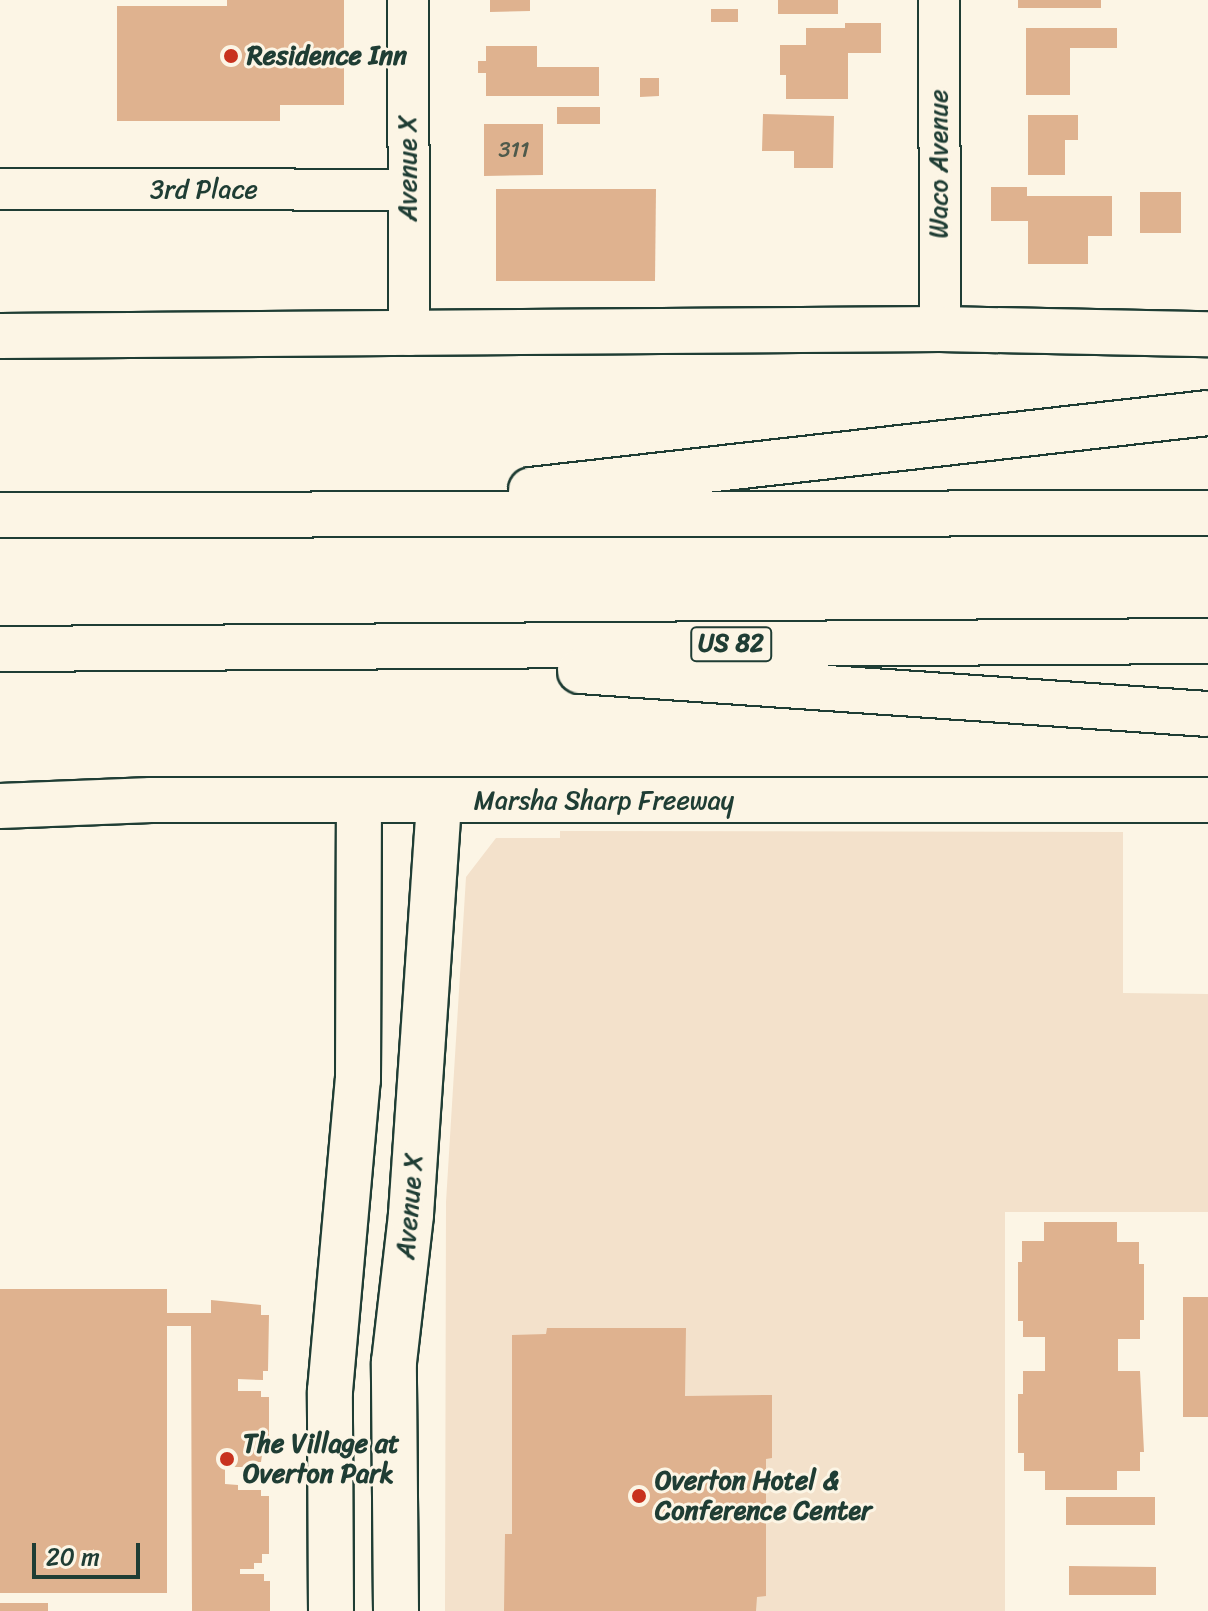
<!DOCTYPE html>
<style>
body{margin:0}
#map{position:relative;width:1208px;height:1611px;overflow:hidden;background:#fcf5e5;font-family:Sriracha,sans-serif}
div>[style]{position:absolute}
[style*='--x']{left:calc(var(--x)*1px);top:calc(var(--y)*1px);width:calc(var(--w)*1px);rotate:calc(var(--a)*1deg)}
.built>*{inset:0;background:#f3e1cb}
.building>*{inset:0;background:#dfb28f}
.roads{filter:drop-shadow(2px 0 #1f3d34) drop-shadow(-2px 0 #1f3d34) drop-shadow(0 2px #1f3d34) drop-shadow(0 -2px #1f3d34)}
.minor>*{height:40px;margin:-20px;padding:0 20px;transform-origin:20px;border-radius:20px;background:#fcf5e5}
.tertiary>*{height:44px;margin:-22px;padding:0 22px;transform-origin:22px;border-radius:22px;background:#fcf5e5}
.secondary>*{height:44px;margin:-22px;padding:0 22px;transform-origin:22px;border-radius:22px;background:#fcf5e5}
.motorway>*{height:44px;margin:-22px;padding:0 22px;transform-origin:22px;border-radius:22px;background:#fcf5e5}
.dots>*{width:22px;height:22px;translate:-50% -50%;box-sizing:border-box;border:4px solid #fcf5e5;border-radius:50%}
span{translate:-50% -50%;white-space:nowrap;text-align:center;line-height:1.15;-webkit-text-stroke:6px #fcf5e5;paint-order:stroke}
.number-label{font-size:22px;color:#4f5a4b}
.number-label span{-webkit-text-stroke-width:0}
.shield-label span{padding:2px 6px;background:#fcf5e5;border:2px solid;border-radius:6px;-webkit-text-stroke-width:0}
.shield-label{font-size:24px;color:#1f3d34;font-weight:700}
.poi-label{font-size:26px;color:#1f3d34;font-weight:700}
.left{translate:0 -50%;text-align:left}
.street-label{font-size:26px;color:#1f3d34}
.scale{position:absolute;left:32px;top:1543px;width:108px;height:36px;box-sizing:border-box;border:4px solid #1f3d34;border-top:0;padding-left:10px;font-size:24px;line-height:28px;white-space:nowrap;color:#1f3d34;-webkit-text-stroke:6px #fcf5e5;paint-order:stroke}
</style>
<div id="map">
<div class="built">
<i style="clip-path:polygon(560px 831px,1123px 832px,1123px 993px,1208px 994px,1208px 1212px,1005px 1212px,1005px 1611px,445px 1611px,446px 1202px,466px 877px,496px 838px,560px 838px)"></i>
</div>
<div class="building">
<i style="clip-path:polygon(227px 0,344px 0,344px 105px,280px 105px,280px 121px,117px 121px,117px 6px,227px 6px)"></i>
<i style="clip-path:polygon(490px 0,530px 0,530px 11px,490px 12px)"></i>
<i style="clip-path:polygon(778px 0,838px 0,838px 14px,778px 14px)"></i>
<i style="clip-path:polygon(1018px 0,1101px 0,1101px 8px,1018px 8px)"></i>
<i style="clip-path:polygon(711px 9px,738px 9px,738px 22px,711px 22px)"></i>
<i style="clip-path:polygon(845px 23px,881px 23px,881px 53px,848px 53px,848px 99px,786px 99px,786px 75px,780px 75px,780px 45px,806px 45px,806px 28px,845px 28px)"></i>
<i style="clip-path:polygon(1026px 28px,1117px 28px,1117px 48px,1070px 48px,1070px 95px,1026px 95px)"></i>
<i style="clip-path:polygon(486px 46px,537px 46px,537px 67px,599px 67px,599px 96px,486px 96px,486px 73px,478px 73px,478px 61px,486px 61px)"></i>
<i style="clip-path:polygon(640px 78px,659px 78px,659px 96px,640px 97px)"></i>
<i style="clip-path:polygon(557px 107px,600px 107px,600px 124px,557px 124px)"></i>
<i style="clip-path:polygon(763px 114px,834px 116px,833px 168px,794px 168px,794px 151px,762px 151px)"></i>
<i style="clip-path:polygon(1028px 115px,1078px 115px,1078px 140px,1065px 140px,1065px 175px,1028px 175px)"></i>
<i style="clip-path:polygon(484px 124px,543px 124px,543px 175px,484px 176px)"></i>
<i style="clip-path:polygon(991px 187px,1027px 187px,1027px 196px,1112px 196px,1112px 236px,1088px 236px,1088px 264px,1028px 264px,1028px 221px,991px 221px)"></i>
<i style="clip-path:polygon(496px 189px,656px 189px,655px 281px,496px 281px)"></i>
<i style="clip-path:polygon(1140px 192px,1181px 192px,1181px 233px,1140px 233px)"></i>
<i style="clip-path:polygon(1044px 1222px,1117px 1222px,1117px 1242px,1139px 1242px,1139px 1264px,1144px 1264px,1144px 1320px,1140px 1320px,1140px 1339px,1118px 1339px,1118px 1371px,1140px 1371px,1144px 1452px,1140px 1452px,1140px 1471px,1117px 1471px,1117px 1490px,1045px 1490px,1045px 1471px,1024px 1471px,1024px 1453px,1018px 1453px,1018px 1394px,1023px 1394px,1023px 1371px,1045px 1371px,1045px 1337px,1023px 1337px,1023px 1321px,1018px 1321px,1018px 1262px,1022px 1262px,1022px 1241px,1044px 1241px)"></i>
<i style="clip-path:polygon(0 1289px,167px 1289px,167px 1313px,211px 1313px,211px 1300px,261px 1305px,261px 1315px,269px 1315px,268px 1371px,263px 1371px,263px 1380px,238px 1379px,238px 1391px,261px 1391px,261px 1397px,269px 1397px,269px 1455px,262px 1455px,261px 1462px,253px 1462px,253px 1467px,225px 1467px,225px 1484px,238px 1485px,238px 1490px,261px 1490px,261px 1496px,269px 1496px,269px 1554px,262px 1554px,262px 1563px,254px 1563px,254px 1569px,240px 1569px,240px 1574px,264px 1574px,264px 1581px,270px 1581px,270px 1611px,192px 1611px,191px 1326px,167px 1326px,167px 1593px,0 1593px)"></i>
<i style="clip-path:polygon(1183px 1297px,1208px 1297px,1208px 1417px,1183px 1417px)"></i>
<i style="clip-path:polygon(547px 1328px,686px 1328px,685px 1396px,772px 1395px,772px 1458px,766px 1459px,766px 1596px,757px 1597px,756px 1611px,504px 1611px,505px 1534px,512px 1534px,512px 1335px,546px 1334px)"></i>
<i style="clip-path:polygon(1066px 1497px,1155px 1497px,1155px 1525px,1066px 1525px)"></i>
<i style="clip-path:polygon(1069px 1566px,1156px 1567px,1156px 1595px,1069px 1595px)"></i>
<i style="clip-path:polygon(0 1603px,48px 1603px,48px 1611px,0 1611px)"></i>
</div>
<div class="roads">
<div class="minor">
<i style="--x:408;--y:0;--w:335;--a:89.8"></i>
<i style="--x:939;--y:0;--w:329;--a:89.8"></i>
<i style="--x:0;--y:189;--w:408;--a:0.1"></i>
</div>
<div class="tertiary">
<i style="--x:331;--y:1611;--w:220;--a:-90.3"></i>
<i style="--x:330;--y:1391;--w:312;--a:-84.9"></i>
<i style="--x:358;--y:1080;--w:279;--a:-89.8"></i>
<i style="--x:396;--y:1611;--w:249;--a:-90.5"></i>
<i style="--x:394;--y:1362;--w:149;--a:-83.4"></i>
<i style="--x:411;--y:1214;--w:414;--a:-86.1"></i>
</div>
<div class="secondary">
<i style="--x:0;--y:336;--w:940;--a:-0.43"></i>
<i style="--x:940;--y:329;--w:268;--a:1.1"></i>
<i style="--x:0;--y:806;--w:151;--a:-2.3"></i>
<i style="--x:151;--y:800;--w:1057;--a:0"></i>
</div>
<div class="motorway">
<i style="--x:531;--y:490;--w:681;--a:-6.49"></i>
<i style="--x:0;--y:515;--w:1208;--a:-0.09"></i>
<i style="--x:0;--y:649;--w:1208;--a:-0.38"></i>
<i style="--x:580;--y:671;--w:629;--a:3.92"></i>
</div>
</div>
<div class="dots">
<i style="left:231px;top:56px;background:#c8321e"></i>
<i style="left:227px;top:1459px;background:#c8321e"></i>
<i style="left:639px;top:1496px;background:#c8321e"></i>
</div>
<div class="number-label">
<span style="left:514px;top:150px">311</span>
</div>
<div class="shield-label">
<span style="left:731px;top:644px">US 82</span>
</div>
<div class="poi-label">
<span class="left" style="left:247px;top:56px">Residence Inn</span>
<span class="left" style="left:243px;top:1459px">The Village at<br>Overton Park</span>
<span class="left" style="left:655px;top:1496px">Overton Hotel &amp;<br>Conference Center</span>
</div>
<div class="street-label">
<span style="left:939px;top:164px;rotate:-90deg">Waco Avenue</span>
<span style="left:408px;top:168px;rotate:-90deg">Avenue X</span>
<span style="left:204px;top:190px">3rd Place</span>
<span style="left:604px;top:801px">Marsha Sharp Freeway</span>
<span style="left:410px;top:1206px;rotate:-85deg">Avenue X</span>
</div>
<div class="scale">20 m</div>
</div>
